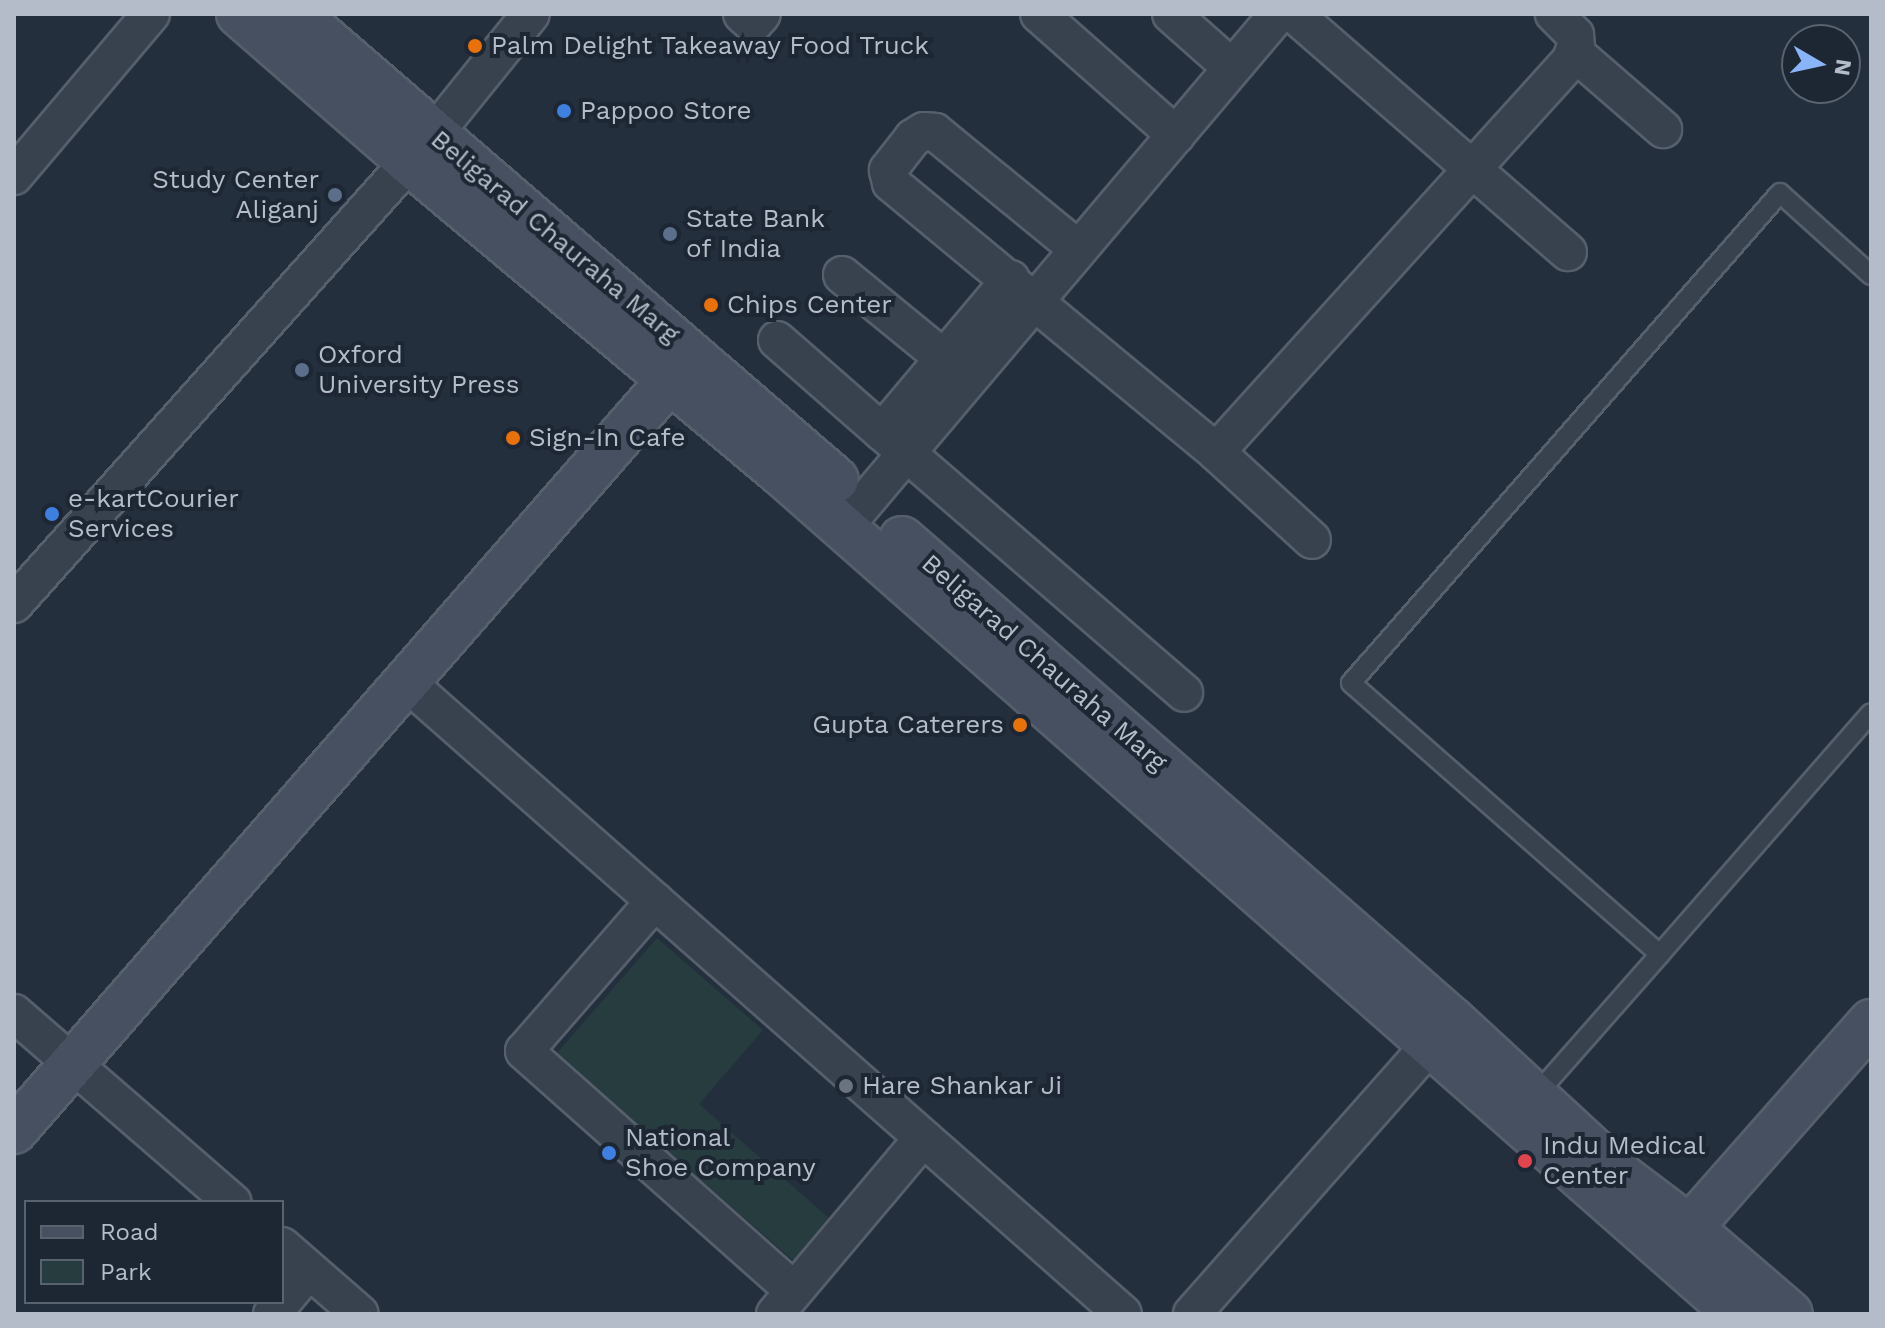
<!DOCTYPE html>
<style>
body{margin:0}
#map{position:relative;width:1885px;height:1328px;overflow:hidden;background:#242f3e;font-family:"Work Sans",sans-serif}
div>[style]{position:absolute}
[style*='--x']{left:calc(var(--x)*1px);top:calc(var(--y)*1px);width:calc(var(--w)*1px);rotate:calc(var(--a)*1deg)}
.green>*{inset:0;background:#263c3f}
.roads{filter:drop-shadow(2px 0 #565f6c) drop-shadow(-2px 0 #565f6c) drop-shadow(0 2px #565f6c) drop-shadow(0 -2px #565f6c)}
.lane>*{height:18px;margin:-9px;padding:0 9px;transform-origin:9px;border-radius:9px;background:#38414e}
.street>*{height:36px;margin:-18px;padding:0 18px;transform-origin:18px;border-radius:18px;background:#38414e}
.secondary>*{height:44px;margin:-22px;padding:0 22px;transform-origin:22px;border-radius:22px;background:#465061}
.dots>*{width:22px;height:22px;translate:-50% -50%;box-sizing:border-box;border:4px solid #1d2633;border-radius:50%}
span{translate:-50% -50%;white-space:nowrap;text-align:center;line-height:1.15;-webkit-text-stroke:8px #1d2633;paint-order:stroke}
.poi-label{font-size:26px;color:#b4bcc9}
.left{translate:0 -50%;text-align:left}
.right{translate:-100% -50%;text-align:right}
.street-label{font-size:26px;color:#b4bcc9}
.frame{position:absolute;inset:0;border:16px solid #b4bcc9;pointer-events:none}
.legend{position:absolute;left:24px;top:1200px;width:260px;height:104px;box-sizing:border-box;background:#1d2633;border:2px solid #59626f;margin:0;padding:10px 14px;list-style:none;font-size:24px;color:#b4bcc9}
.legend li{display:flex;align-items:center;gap:16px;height:40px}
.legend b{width:40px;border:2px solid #59626f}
.north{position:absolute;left:1781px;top:24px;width:80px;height:80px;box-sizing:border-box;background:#1d2633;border:2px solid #59626f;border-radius:50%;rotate:99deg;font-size:22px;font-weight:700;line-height:32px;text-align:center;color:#b4bcc9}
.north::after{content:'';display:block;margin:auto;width:28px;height:36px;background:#8ab4f8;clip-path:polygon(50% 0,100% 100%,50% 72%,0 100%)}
</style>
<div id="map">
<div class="green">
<i style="clip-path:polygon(657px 938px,763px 1030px,699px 1104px,830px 1219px,794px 1261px,556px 1054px)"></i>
</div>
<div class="roads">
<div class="lane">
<i style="--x:1871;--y:275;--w:122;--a:-138"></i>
<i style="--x:1780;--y:193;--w:651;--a:131.2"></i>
<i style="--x:1351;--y:683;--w:411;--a:41.3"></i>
<i style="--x:1660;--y:954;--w:320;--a:-48.8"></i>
<i style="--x:1535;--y:1096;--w:189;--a:-48.6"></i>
</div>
<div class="street">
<i style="--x:742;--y:14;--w:15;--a:42"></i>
<i style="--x:753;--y:24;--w:13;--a:-48"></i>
<i style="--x:1039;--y:14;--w:183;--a:41.5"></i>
<i style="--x:1171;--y:14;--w:81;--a:41.5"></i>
<i style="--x:1294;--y:14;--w:363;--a:41"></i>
<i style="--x:1574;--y:52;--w:118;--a:40.9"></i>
<i style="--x:14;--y:176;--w:212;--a:-49.8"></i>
<i style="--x:1078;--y:249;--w:185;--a:-140.7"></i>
<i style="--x:935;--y:132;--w:11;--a:-175"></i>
<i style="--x:924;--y:131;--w:13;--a:148"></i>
<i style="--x:913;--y:138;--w:41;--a:128"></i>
<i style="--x:888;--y:170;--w:13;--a:77"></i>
<i style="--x:891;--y:183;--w:422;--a:39.6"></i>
<i style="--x:1216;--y:452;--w:527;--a:-47.84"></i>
<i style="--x:1570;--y:61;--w:15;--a:-67"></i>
<i style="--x:1576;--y:47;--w:12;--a:-95"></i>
<i style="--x:1575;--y:35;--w:30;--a:-135"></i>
<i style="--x:842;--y:275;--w:134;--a:39.3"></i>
<i style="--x:777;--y:340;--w:140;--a:41.2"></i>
<i style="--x:882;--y:432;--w:200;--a:-49.9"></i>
<i style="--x:882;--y:432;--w:399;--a:40.8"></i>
<i style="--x:1216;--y:452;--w:130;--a:42.5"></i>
<i style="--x:843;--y:528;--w:673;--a:-49.76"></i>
<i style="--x:14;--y:604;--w:630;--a:-48.22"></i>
<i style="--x:434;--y:134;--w:154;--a:-51.1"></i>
<i style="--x:405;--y:681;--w:957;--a:41.4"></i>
<i style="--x:655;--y:901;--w:199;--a:131.1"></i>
<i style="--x:524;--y:1051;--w:361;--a:41.6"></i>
<i style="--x:14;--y:1013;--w:289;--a:40.9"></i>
<i style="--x:282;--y:1246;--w:103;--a:41.1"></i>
<i style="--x:272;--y:1314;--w:57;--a:-49.9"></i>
<i style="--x:775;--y:1314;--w:230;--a:-49.9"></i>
<i style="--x:1192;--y:1314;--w:386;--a:-48.5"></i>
</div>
<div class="secondary">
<i style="--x:239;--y:14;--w:225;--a:41"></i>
<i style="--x:409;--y:162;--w:485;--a:39.9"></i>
<i style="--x:781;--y:473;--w:1273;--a:41.34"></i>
<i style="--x:296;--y:14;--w:713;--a:40.79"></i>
<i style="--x:902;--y:539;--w:731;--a:41.17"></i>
<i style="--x:1452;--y:1020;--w:230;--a:42.7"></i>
<i style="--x:1621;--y:1176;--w:88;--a:37.1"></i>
<i style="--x:1691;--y:1229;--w:130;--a:40.6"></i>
<i style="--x:14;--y:1131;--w:1026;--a:-48.87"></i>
<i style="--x:1671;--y:1249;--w:303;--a:-48.6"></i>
</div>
</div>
<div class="dots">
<i style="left:475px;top:46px;background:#e8710a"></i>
<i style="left:564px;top:111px;background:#3f7fe0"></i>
<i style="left:335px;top:195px;background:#5c6f8a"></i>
<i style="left:670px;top:234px;background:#5c6f8a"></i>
<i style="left:711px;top:305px;background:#e8710a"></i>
<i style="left:302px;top:370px;background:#5c6f8a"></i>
<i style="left:513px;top:438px;background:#e8710a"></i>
<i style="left:52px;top:514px;background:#3f7fe0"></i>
<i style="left:1020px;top:725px;background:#e8710a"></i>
<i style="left:846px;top:1086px;background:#6b7280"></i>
<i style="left:609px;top:1153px;background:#3f7fe0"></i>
<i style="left:1525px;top:1161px;background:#e0444e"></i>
</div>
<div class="poi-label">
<span class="left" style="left:491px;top:46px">Palm Delight Takeaway Food Truck</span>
<span class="left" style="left:580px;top:111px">Pappoo Store</span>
<span class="right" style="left:319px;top:195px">Study Center<br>Aliganj</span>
<span class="left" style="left:686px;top:234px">State Bank<br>of India</span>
<span class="left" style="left:727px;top:305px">Chips Center</span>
<span class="left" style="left:318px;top:370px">Oxford<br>University Press</span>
<span class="left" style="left:529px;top:438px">Sign-In Cafe</span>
<span class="left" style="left:68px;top:514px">e-kartCourier<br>Services</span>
<span class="right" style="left:1004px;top:725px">Gupta Caterers</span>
<span class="left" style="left:862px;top:1086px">Hare Shankar Ji</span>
<span class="left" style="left:625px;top:1153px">National<br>Shoe Company</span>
<span class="left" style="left:1543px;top:1161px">Indu Medical<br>Center</span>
</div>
<div class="street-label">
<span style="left:555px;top:237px;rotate:40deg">Beligarad Chauraha Marg</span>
<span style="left:1044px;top:663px;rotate:41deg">Beligarad Chauraha Marg</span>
</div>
<div class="frame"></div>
<ul class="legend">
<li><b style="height:10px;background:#465061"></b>Road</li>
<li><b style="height:22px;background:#263c3f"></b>Park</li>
</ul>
<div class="north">N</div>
</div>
